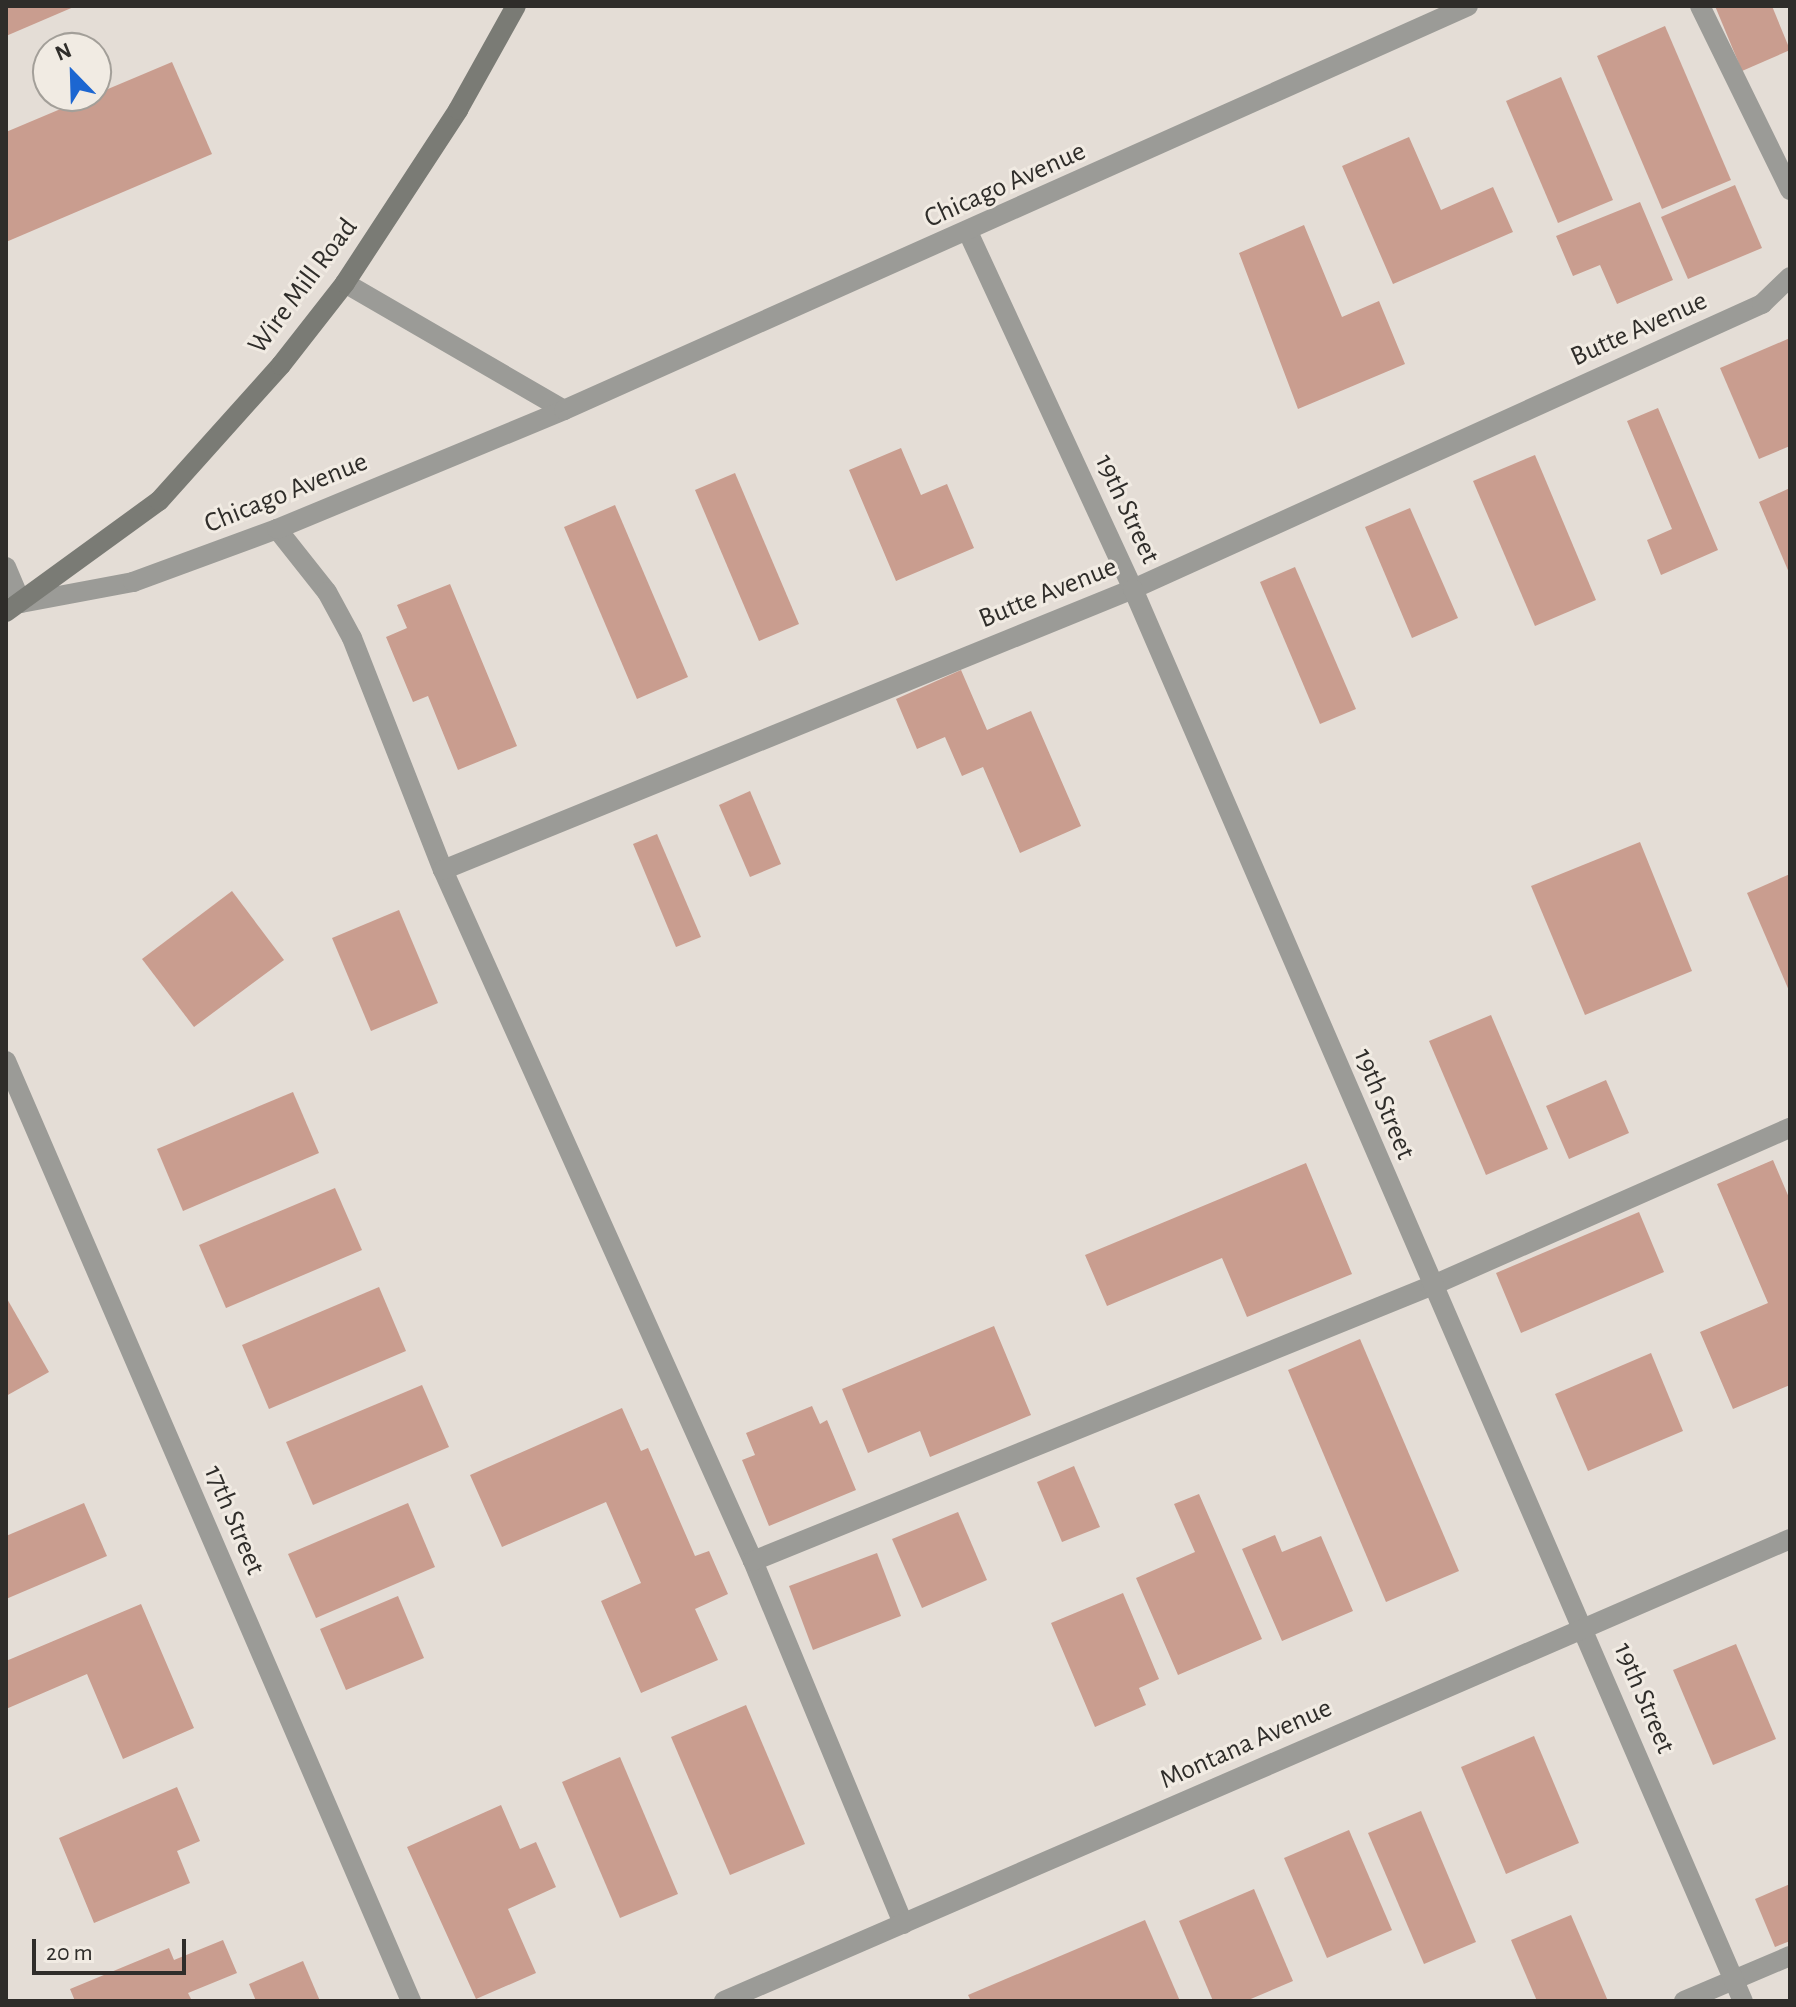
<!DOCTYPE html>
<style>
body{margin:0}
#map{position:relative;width:1796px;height:2007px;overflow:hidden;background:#e4ddd6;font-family:"Alegreya Sans",sans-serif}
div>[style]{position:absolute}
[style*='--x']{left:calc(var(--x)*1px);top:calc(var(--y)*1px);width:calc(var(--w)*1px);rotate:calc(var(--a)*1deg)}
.building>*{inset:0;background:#c99d8f}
.lane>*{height:20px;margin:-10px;padding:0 10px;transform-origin:10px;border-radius:10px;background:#9b9b97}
.street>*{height:20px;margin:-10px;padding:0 10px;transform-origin:10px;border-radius:10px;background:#9b9b97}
.secondary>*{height:20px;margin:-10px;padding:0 10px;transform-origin:10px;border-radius:10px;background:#7a7b75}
span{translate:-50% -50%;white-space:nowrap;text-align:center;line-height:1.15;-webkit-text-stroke:6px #f1ebe3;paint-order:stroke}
.street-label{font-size:28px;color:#2f2d2a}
.frame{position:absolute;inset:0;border:8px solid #2f2d2a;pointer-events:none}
.north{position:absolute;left:32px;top:32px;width:80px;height:80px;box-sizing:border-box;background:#f1ebe3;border:2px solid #a39f99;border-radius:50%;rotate:337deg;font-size:22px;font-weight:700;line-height:32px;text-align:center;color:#2f2d2a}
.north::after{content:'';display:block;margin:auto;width:28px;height:36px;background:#1c66d1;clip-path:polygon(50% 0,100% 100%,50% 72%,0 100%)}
.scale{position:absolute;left:32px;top:1939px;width:154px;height:36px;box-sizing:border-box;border:4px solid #2f2d2a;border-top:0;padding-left:10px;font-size:24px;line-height:28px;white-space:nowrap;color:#2f2d2a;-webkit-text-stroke:6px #f1ebe3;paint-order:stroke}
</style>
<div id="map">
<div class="building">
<i style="clip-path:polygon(6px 6px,76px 6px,6px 36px)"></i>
<i style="clip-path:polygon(1715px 6px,1772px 6px,1790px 50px,1742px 71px)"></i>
<i style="clip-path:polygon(1665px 26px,1731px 180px,1662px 209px,1597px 56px)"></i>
<i style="clip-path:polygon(172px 62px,212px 154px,6px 242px,6px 132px)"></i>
<i style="clip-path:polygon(1561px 77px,1613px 200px,1558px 223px,1506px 101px)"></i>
<i style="clip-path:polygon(1409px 137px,1441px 210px,1493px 187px,1513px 232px,1393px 284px,1342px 166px)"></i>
<i style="clip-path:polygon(1735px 185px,1762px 248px,1688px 279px,1661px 217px)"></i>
<i style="clip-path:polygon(1640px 202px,1673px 280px,1617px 304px,1600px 265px,1573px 276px,1556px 236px)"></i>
<i style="clip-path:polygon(1304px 225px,1342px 317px,1379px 301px,1405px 364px,1298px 409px,1239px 253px)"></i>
<i style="clip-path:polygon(1790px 338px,1790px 446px,1759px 459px,1720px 368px)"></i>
<i style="clip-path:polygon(1658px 408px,1718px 550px,1661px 575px,1647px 540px,1672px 529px,1627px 421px)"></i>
<i style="clip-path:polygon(901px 448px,921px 495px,947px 484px,974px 548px,896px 581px,849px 470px)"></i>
<i style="clip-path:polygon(1535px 455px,1596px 600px,1535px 626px,1473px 481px)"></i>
<i style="clip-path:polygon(735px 473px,799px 624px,759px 641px,695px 490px)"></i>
<i style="clip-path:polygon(1790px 488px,1790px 575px,1759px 502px)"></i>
<i style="clip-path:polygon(615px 505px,688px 677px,637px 699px,564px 527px)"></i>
<i style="clip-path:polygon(1410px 508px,1458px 618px,1412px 638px,1365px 527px)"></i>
<i style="clip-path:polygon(1295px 567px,1356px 709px,1320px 724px,1260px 582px)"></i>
<i style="clip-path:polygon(450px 584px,517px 746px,458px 770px,428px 696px,413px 702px,386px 637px,407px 628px,397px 605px)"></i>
<i style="clip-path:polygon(961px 670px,987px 730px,1031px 711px,1081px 826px,1020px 853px,983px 767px,962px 776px,945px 737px,917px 749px,896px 699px)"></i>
<i style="clip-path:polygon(750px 791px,781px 864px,750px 877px,719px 805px)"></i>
<i style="clip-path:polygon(657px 834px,701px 937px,676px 947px,633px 844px)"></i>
<i style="clip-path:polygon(1640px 842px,1692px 971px,1585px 1015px,1531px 886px)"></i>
<i style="clip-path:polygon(1790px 874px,1790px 993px,1747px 893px)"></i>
<i style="clip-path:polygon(232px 891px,284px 960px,194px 1027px,142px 959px)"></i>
<i style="clip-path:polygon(399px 910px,438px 1003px,371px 1031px,332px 938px)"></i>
<i style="clip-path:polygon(1491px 1015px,1548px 1149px,1486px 1175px,1429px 1041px)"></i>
<i style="clip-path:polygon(1606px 1080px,1629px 1133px,1569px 1159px,1546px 1106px)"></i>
<i style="clip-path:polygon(293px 1092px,319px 1153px,183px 1211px,157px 1149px)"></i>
<i style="clip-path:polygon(1773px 1160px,1790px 1200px,1790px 1385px,1733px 1409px,1700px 1332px,1768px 1303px,1717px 1184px)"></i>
<i style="clip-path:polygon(1306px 1163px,1352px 1274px,1247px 1317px,1222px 1258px,1107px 1306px,1085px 1255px)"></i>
<i style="clip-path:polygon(335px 1188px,362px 1250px,226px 1308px,199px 1245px)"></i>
<i style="clip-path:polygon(1639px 1212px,1664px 1272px,1521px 1333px,1496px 1273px)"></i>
<i style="clip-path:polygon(379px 1287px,406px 1351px,269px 1409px,242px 1345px)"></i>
<i style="clip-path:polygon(6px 1297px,49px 1372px,6px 1396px)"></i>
<i style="clip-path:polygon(994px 1326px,1031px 1415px,930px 1457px,920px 1431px,868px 1453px,842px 1389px)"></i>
<i style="clip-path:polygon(1360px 1339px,1459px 1571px,1386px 1602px,1288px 1370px)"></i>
<i style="clip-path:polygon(1651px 1353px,1683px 1431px,1588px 1471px,1555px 1394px)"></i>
<i style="clip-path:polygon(422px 1385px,449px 1447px,313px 1505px,286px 1442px)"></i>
<i style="clip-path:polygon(812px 1406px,820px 1424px,827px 1420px,856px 1490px,769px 1526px,742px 1460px,755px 1455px,746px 1433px)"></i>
<i style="clip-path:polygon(622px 1408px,641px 1451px,648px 1448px,695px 1556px,709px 1551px,728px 1594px,695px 1609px,718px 1660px,641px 1693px,601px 1601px,641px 1583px,606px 1502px,502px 1547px,470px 1475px)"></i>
<i style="clip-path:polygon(1074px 1466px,1100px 1527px,1062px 1542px,1037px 1482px)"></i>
<i style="clip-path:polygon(1199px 1494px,1262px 1639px,1178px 1675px,1136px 1578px,1195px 1552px,1174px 1504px)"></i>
<i style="clip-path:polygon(84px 1503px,107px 1556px,6px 1599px,6px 1536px)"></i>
<i style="clip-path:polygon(408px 1503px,435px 1567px,316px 1618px,288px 1554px)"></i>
<i style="clip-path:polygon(958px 1512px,987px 1580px,922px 1608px,892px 1539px)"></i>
<i style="clip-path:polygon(1275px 1535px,1282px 1552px,1321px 1536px,1353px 1611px,1282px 1641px,1242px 1549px)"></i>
<i style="clip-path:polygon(877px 1553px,901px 1616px,813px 1650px,789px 1586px)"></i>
<i style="clip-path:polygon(1123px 1593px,1159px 1679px,1139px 1688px,1146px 1705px,1095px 1727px,1051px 1623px)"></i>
<i style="clip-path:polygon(398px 1596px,424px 1658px,346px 1690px,320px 1629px)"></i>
<i style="clip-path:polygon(141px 1604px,194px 1728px,123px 1759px,87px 1674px,6px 1709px,6px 1661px)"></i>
<i style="clip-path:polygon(1736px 1644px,1776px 1739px,1713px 1765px,1673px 1670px)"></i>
<i style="clip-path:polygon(746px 1705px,805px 1844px,730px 1875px,671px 1737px)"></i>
<i style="clip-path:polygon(1534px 1736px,1579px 1843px,1506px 1874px,1461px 1767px)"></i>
<i style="clip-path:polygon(620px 1757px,678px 1894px,620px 1918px,562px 1782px)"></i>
<i style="clip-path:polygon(177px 1787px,200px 1841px,177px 1851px,190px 1883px,94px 1923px,59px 1838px)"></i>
<i style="clip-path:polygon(501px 1805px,520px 1849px,536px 1842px,556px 1887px,508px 1909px,536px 1973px,476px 1999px,407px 1847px)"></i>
<i style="clip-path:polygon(1421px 1811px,1476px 1942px,1424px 1964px,1368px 1833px)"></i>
<i style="clip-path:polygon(1349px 1830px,1392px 1930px,1327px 1958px,1284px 1858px)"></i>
<i style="clip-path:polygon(1790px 1884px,1790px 1941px,1775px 1947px,1755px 1899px)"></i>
<i style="clip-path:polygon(1254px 1889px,1293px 1981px,1246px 2001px,1213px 2001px,1179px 1921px)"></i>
<i style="clip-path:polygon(1571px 1915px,1608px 2001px,1537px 2001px,1511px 1940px)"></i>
<i style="clip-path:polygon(1145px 1920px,1180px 2001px,971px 2001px,968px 1995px)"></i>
<i style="clip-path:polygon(223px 1940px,237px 1973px,188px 1993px,192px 2001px,75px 2001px,70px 1989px,169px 1948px,174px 1960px)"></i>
<i style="clip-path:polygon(303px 1961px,320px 2001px,256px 2001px,249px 1984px)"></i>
</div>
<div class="lane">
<i style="--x:1700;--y:6;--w:205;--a:63.9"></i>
<i style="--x:277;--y:529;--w:80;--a:51.6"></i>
<i style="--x:327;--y:592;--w:52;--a:61.5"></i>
<i style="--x:352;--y:638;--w:249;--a:68.6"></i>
<i style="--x:443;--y:870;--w:757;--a:65.84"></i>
<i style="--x:753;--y:1561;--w:393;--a:67.5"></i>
<i style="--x:443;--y:870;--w:745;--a:-22.16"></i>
<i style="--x:1133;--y:589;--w:691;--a:-24.38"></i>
<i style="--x:1762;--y:304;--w:39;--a:-44"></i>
<i style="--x:753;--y:1561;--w:732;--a:-22.08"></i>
<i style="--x:1431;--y:1286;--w:392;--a:-23.8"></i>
<i style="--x:1684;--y:2001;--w:115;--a:-23"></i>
</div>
<div class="street">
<i style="--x:968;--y:232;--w:393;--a:65.2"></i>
<i style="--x:1133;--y:589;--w:1538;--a:66.64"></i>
<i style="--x:345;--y:283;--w:253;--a:30.1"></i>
<i style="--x:6;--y:567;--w:39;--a:67"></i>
<i style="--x:21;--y:603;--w:114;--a:-10.6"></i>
<i style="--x:133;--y:582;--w:153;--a:-20.2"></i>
<i style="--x:277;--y:529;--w:311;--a:-22.5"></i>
<i style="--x:564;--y:410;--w:990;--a:-24.08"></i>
<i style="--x:6;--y:1061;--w:1024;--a:66.69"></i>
<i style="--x:724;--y:2001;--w:1162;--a:-23.43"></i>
</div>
<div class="secondary">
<i style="--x:6;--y:612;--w:189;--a:-36"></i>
<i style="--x:159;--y:501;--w:183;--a:-48.1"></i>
<i style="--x:281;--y:365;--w:104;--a:-52"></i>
<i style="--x:345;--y:283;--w:207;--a:-56.8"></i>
<i style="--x:458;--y:110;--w:119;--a:-60.9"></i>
</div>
<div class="street-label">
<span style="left:1005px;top:185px;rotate:-24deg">Chicago Avenue</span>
<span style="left:303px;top:286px;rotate:-53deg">Wire Mill Road</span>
<span style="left:1639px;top:329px;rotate:-24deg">Butte Avenue</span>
<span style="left:286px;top:493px;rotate:-22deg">Chicago Avenue</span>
<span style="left:1127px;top:509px;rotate:65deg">19th Street</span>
<span style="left:1048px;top:593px;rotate:-22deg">Butte Avenue</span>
<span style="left:1384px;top:1104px;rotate:67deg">19th Street</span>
<span style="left:234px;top:1520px;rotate:67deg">17th Street</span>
<span style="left:1644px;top:1698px;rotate:67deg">19th Street</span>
<span style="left:1246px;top:1744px;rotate:-24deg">Montana Avenue</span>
</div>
<div class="frame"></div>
<div class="north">N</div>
<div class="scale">20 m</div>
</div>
